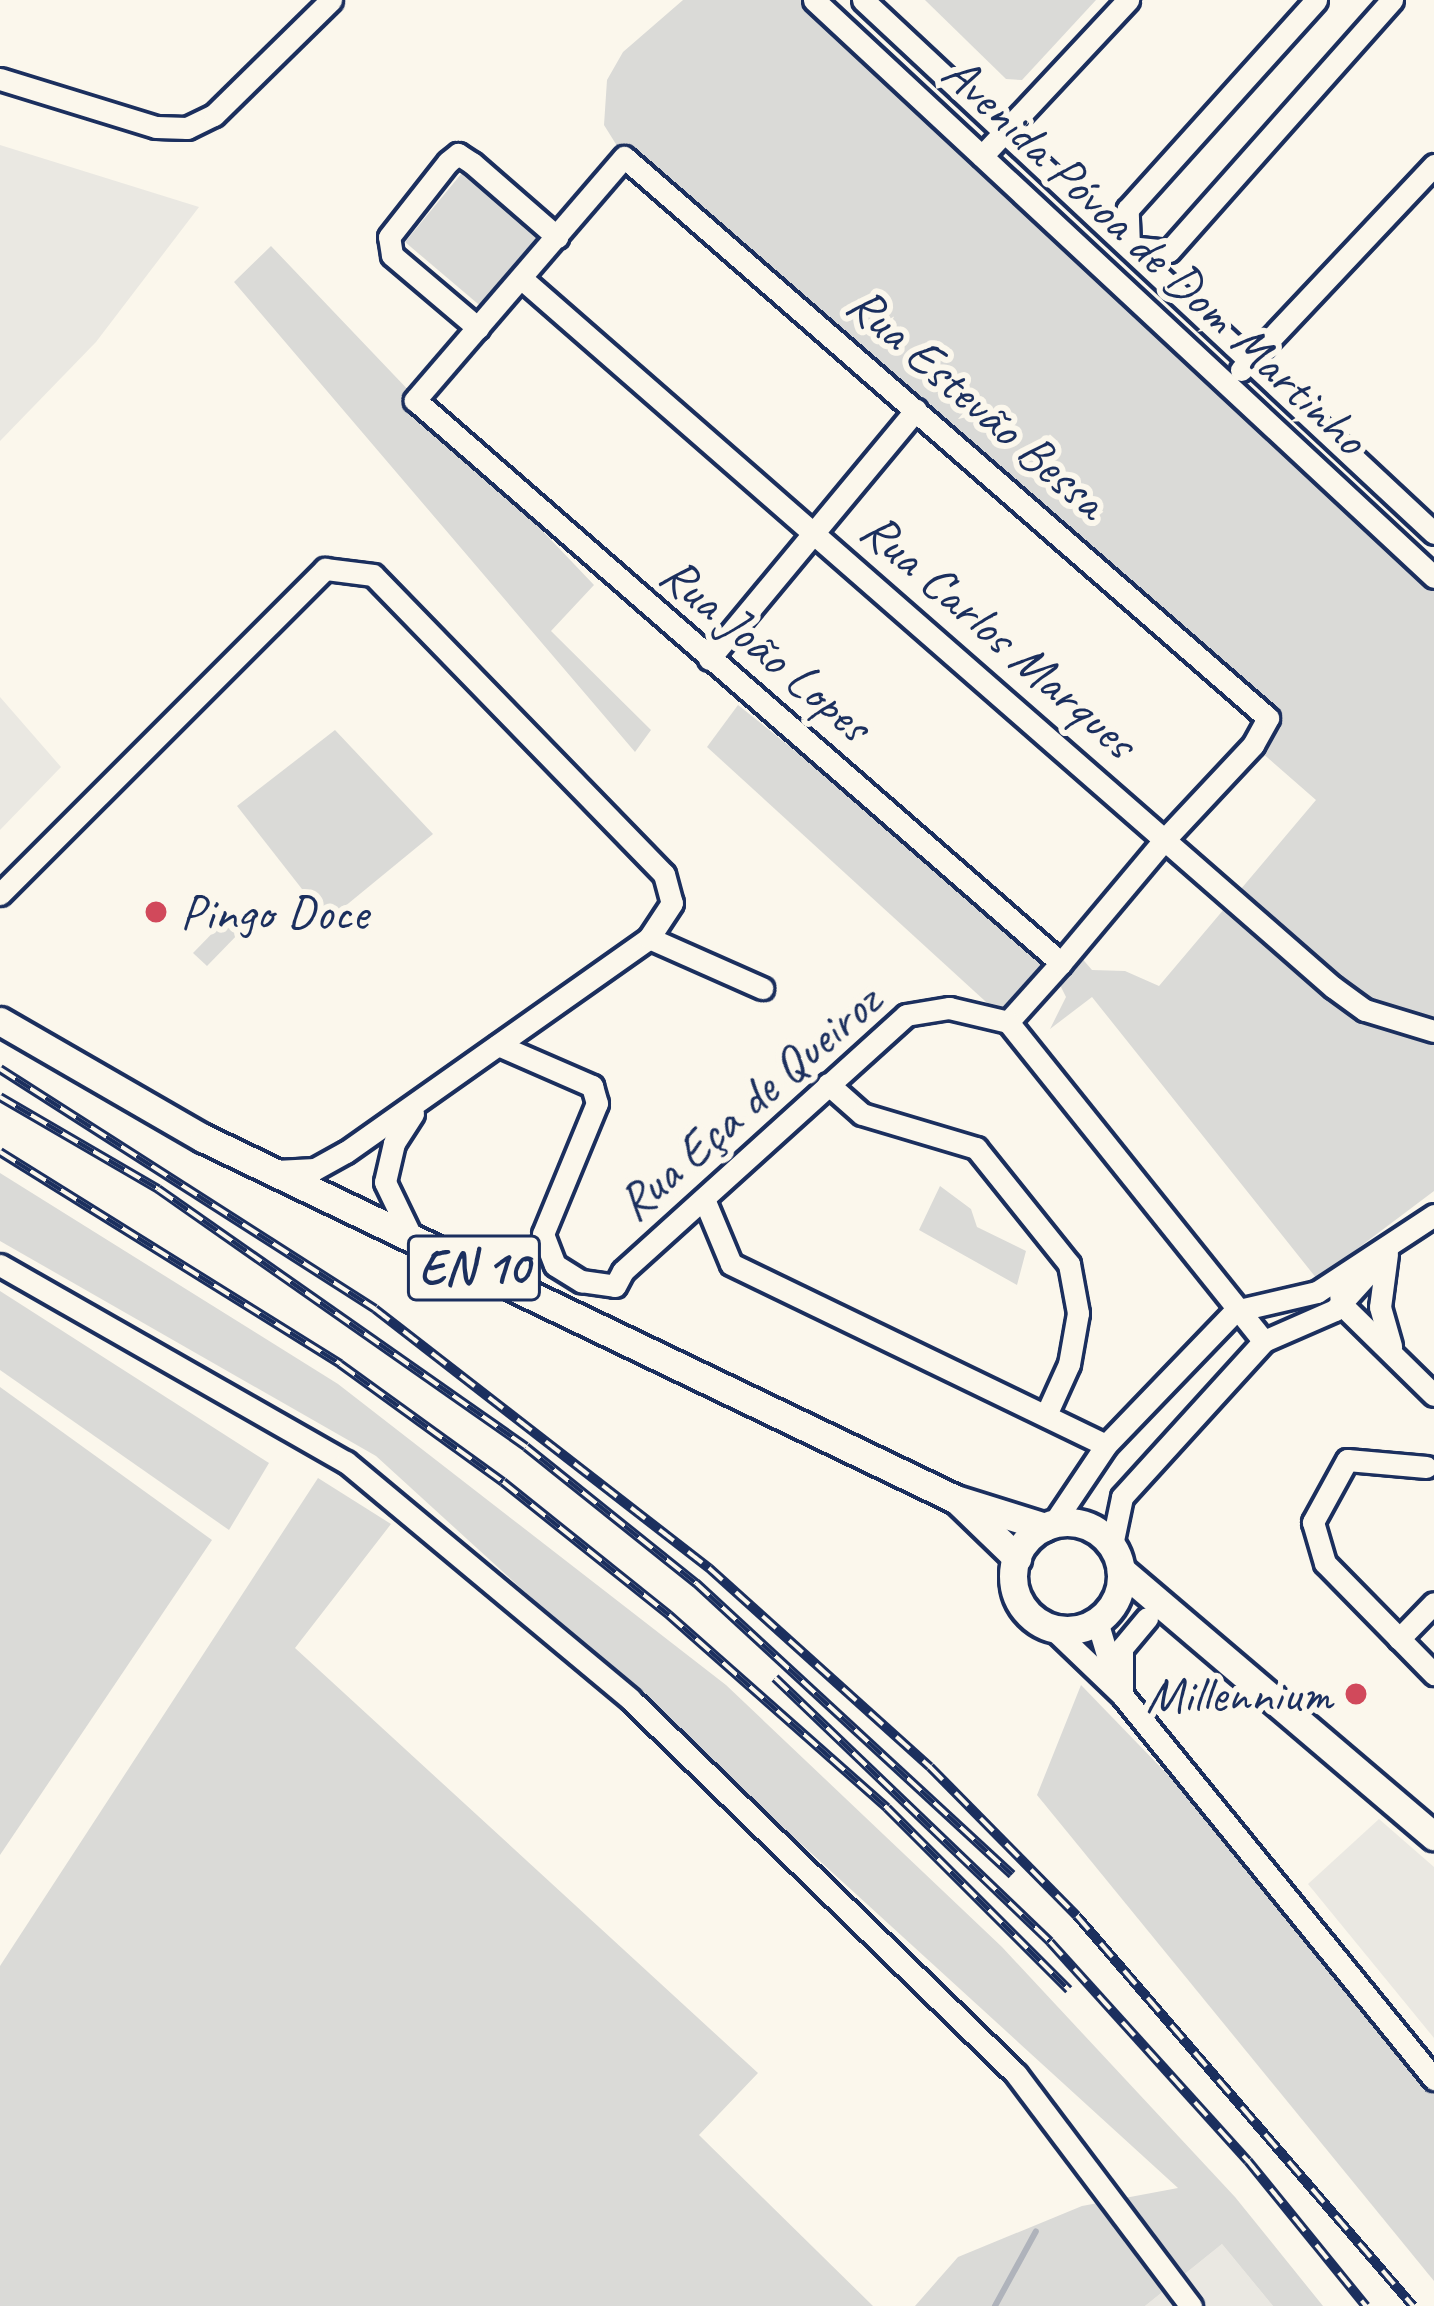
<!DOCTYPE html>
<meta charset="utf-8">
<style>
body{margin:0}
#map{position:relative;width:1434px;height:2306px;overflow:hidden;background:#fbf7ec;font-family:Caveat,sans-serif}
div>[style]{position:absolute}
[style*='--x']{left:calc(var(--x)*1px);top:calc(var(--y)*1px);width:calc(var(--w)*1px);rotate:calc(var(--a)*1deg)}
.built>*{inset:0;background:#eae8e2}
.green>*{inset:0;background:#dadad7}
.stream>*{height:6px;margin:-3px;padding:0 3px;transform-origin:3px;border-radius:3px;background:#afb3bb}
.roads{filter:drop-shadow(3px 0 #1b2f5e) drop-shadow(-3px 0 #1b2f5e) drop-shadow(0 3px #1b2f5e) drop-shadow(0 -3px #1b2f5e)}
.minor>*{height:21px;margin:-10.5px;padding:0 10.5px;transform-origin:10.5px;border-radius:10.5px;background:#fbf7ec}
.major>*{height:27px;margin:-13.5px;padding:0 13.5px;transform-origin:13.5px;border-radius:13.5px;background:#fbf7ec}
.major>.ring{margin:-13.5px;padding:0;box-sizing:content-box;background:none;border:27px solid #fbf7ec;border-radius:50%}
.rail>*{height:10px;margin-top:-5px;transform-origin:0;background:repeating-linear-gradient(90deg,#fbf7ec 0 18px,#1b2f5e 0 36px);box-sizing:border-box;border-block:3px solid #1b2f5e}
.dots>*{width:33px;height:33px;translate:-50% -50%;box-sizing:border-box;border:6px solid #fbf7ec;border-radius:50%}
span{translate:-50% -50%;white-space:nowrap;text-align:center;line-height:1.15;-webkit-text-stroke:12px #fbf7ec;paint-order:stroke}
.shield-label span{padding:3px 9px;background:#fbf7ec;border:3px solid;border-radius:9px;-webkit-text-stroke-width:0}
.shield-label{font-size:48px;color:#1b2f5e;font-weight:700}
.street-label{font-size:51px;color:#1b2f5e}
.poi-label{font-size:51px;color:#1b2f5e}
.left{translate:0 -50%;text-align:left}
.right{translate:-100% -50%;text-align:right}
</style>
<div id="map">
<div class="built">
<i style="clip-path:polygon(0 145px,199px 207px,96px 342px,0 441px)"></i>
<i style="clip-path:polygon(0 697px,61px 767px,0 830px)"></i>
<i style="clip-path:polygon(1379px 1819px,1434px 1867px,1434px 2038px,1308px 1884px)"></i>
<i style="clip-path:polygon(1222px 2244px,1273px 2306px,1145px 2306px)"></i>
</div>
<div class="green">
<i style="clip-path:polygon(683px 0,814px 0,1434px 577px,1434px 1191px,1317px 1279px,1092px 997px,1050px 1029px,1066px 997px,1053px 971px,1073px 948px,1092px 970px,1125px 971px,1159px 986px,1316px 800px,1253px 745px,1268px 717px,624px 157px,604px 125px,607px 80px,623px 52px)"></i>
<i style="clip-path:polygon(925px 0,1096px 0,1022px 80px,1006px 79px)"></i>
<i style="clip-path:polygon(466px 168px,546px 235px,484px 309px,405px 242px)"></i>
<i style="clip-path:polygon(271px 246px,594px 585px,551px 631px,651px 730px,635px 752px,234px 282px)"></i>
<i style="clip-path:polygon(738px 705px,1054px 958px,1008px 1022px,707px 747px)"></i>
<i style="clip-path:polygon(335px 730px,433px 834px,327px 921px,237px 806px)"></i>
<i style="clip-path:polygon(230px 915px,243px 929px,207px 966px,193px 953px)"></i>
<i style="clip-path:polygon(0 1173px,338px 1384px,726px 1685px,1002px 1947px,1235px 2197px,1323px 2306px,1273px 2306px,1222px 2244px,1145px 2306px,915px 2306px,958px 2257px,1082px 2206px,1178px 2188px,376px 1456px,0 1241px)"></i>
<i style="clip-path:polygon(940px 1186px,971px 1209px,977px 1227px,1026px 1251px,1017px 1285px,919px 1230px)"></i>
<i style="clip-path:polygon(0 1291px,269px 1463px,229px 1530px,0 1370px)"></i>
<i style="clip-path:polygon(0 1387px,212px 1540px,0 1855px)"></i>
<i style="clip-path:polygon(318px 1478px,391px 1524px,295px 1648px,758px 2073px,699px 2135px,873px 2306px,0 2306px,0 1966px)"></i>
<i style="clip-path:polygon(1081px 1685px,1287px 1898px,1434px 2079px,1434px 2281px,1037px 1795px)"></i>
</div>
<div class="stream">
<i style="--x:995;--y:2306;--w:85;--a:-61.3"></i>
</div>
<div class="roads">
<div class="minor">
<i style="--x:814;--y:0;--w:847;--a:42.94"></i>
<i style="--x:863;--y:0;--w:781;--a:43.03"></i>
<i style="--x:0;--y:79;--w:163;--a:17.1"></i>
<i style="--x:156;--y:127;--w:31;--a:2"></i>
<i style="--x:187;--y:128;--w:30;--a:-26"></i>
<i style="--x:214;--y:115;--w:164;--a:-44.5"></i>
<i style="--x:982;--y:156;--w:214;--a:-46.9"></i>
<i style="--x:1129;--y:247;--w:40;--a:5.7"></i>
<i style="--x:1169;--y:251;--w:336;--a:-48.4"></i>
<i style="--x:1129;--y:247;--w:38;--a:-92"></i>
<i style="--x:1128;--y:209;--w:281;--a:-48"></i>
<i style="--x:521;--y:278;--w:1078;--a:41.13"></i>
<i style="--x:1333;--y:987;--w:39;--a:36"></i>
<i style="--x:1365;--y:1010;--w:72;--a:16.9"></i>
<i style="--x:478;--y:328;--w:113;--a:-139.7"></i>
<i style="--x:392;--y:255;--w:18;--a:-99"></i>
<i style="--x:389;--y:237;--w:95;--a:-51.8"></i>
<i style="--x:448;--y:162;--w:13;--a:-39"></i>
<i style="--x:458;--y:154;--w:17;--a:33"></i>
<i style="--x:472;--y:163;--w:113;--a:41"></i>
<i style="--x:1241;--y:370;--w:282;--a:-46.7"></i>
<i style="--x:709;--y:659;--w:324;--a:-50.3"></i>
<i style="--x:0;--y:894;--w:460;--a:-45"></i>
<i style="--x:325;--y:569;--w:48;--a:7.1"></i>
<i style="--x:373;--y:575;--w:417;--a:45.8"></i>
<i style="--x:664;--y:874;--w:30;--a:75"></i>
<i style="--x:672;--y:903;--w:42;--a:123.3"></i>
<i style="--x:1008;--y:1022;--w:79;--a:-48.1"></i>
<i style="--x:1061;--y:963;--w:162;--a:-50"></i>
<i style="--x:1165;--y:839;--w:129;--a:-46.9"></i>
<i style="--x:1253;--y:745;--w:31;--a:-61"></i>
<i style="--x:1268;--y:718;--w:854;--a:-138.94"></i>
<i style="--x:624;--y:157;--w:321;--a:130.7"></i>
<i style="--x:415;--y:400;--w:857;--a:41.07"></i>
<i style="--x:498;--y:1045;--w:103;--a:23.6"></i>
<i style="--x:592;--y:1086;--w:18;--a:74"></i>
<i style="--x:597;--y:1103;--w:142;--a:112.4"></i>
<i style="--x:543;--y:1234;--w:33;--a:69"></i>
<i style="--x:555;--y:1265;--w:31;--a:32"></i>
<i style="--x:581;--y:1281;--w:34;--a:8"></i>
<i style="--x:615;--y:1286;--w:17;--a:-62"></i>
<i style="--x:623;--y:1271;--w:382;--a:-42.1"></i>
<i style="--x:906;--y:1015;--w:44;--a:-9.2"></i>
<i style="--x:949;--y:1008;--w:61;--a:13.3"></i>
<i style="--x:1008;--y:1022;--w:409;--a:51.3"></i>
<i style="--x:828;--y:1084;--w:45;--a:41.4"></i>
<i style="--x:862;--y:1114;--w:119;--a:16.6"></i>
<i style="--x:976;--y:1148;--w:149;--a:51.3"></i>
<i style="--x:1069;--y:1264;--w:50;--a:79.6"></i>
<i style="--x:1078;--y:1313;--w:52;--a:100"></i>
<i style="--x:1069;--y:1364;--w:56;--a:114.3"></i>
<i style="--x:276;--y:1171;--w:39;--a:-3"></i>
<i style="--x:315;--y:1169;--w:35;--a:-29"></i>
<i style="--x:346;--y:1152;--w:371;--a:-35.2"></i>
<i style="--x:649;--y:938;--w:124;--a:23.9"></i>
<i style="--x:704;--y:1199;--w:70;--a:67.4"></i>
<i style="--x:731;--y:1264;--w:416;--a:25.8"></i>
<i style="--x:411;--y:1236;--w:60;--a:-115.7"></i>
<i style="--x:385;--y:1182;--w:40;--a:-77"></i>
<i style="--x:394;--y:1143;--w:35;--a:-57"></i>
<i style="--x:1387;--y:1254;--w:53;--a:97.5"></i>
<i style="--x:1380;--y:1307;--w:41;--a:74.2"></i>
<i style="--x:0;--y:1265;--w:398;--a:29.7"></i>
<i style="--x:346;--y:1462;--w:370;--a:39.8"></i>
<i style="--x:630;--y:1699;--w:538;--a:44.17"></i>
<i style="--x:1016;--y:2074;--w:291;--a:53"></i>
<i style="--x:1340;--y:1292;--w:12;--a:85"></i>
<i style="--x:1341;--y:1304;--w:130;--a:44.4"></i>
<i style="--x:1426;--y:1467;--w:79;--a:-174.9"></i>
<i style="--x:1347;--y:1460;--w:71;--a:118.7"></i>
<i style="--x:1313;--y:1522;--w:43;--a:73.7"></i>
<i style="--x:1325;--y:1563;--w:156;--a:45.5"></i>
<i style="--x:1053;--y:1524;--w:95;--a:-56.1"></i>
<i style="--x:1106;--y:1445;--w:186;--a:-46.1"></i>
<i style="--x:1235;--y:1311;--w:84;--a:-13"></i>
<i style="--x:1317;--y:1292;--w:140;--a:-33.3"></i>
<i style="--x:1112;--y:1545;--w:49;--a:-78.2"></i>
<i style="--x:1122;--y:1497;--w:211;--a:-47.7"></i>
<i style="--x:1264;--y:1341;--w:77;--a:-23.6"></i>
<i style="--x:1335;--y:1310;--w:55;--a:-47.9"></i>
<i style="--x:1097;--y:1621;--w:59;--a:73.4"></i>
<i style="--x:1053;--y:1629;--w:95;--a:43.7"></i>
<i style="--x:1122;--y:1695;--w:495;--a:50.9"></i>
<i style="--x:1399;--y:1639;--w:50;--a:-45.8"></i>
<i style="--x:1122;--y:1694;--w:46;--a:-90"></i>
<i style="--x:1122;--y:1648;--w:39;--a:-50"></i>
</div>
<div class="major">
<i style="--x:0;--y:1021;--w:234;--a:30"></i>
<i style="--x:203;--y:1138;--w:834;--a:25.64"></i>
<i style="--x:955;--y:1499;--w:94;--a:17.3"></i>
<i style="--x:959;--y:1502;--w:81;--a:44"></i>
<i class="ring" style="left:1013px;top:1522px;width:81px;height:81px"></i>
<i style="--x:1121;--y:1570;--w:411;--a:40.4"></i>
</div>
</div>
<div class="rail">
<i style="--x:0;--y:1069;--w:445;--a:32.6"></i>
<i style="--x:375;--y:1309;--w:423;--a:37.8"></i>
<i style="--x:709;--y:1568;--w:297;--a:42"></i>
<i style="--x:930;--y:1767;--w:209;--a:45.4"></i>
<i style="--x:1077;--y:1916;--w:515;--a:49.25"></i>
<i style="--x:0;--y:1097;--w:183;--a:30.2"></i>
<i style="--x:158;--y:1189;--w:449;--a:35"></i>
<i style="--x:526;--y:1447;--w:218;--a:38.7"></i>
<i style="--x:696;--y:1583;--w:430;--a:42.7"></i>
<i style="--x:0;--y:1152;--w:401;--a:31.9"></i>
<i style="--x:340;--y:1364;--w:201;--a:35.9"></i>
<i style="--x:503;--y:1482;--w:213;--a:38.7"></i>
<i style="--x:669;--y:1615;--w:291;--a:41.5"></i>
<i style="--x:887;--y:1808;--w:257;--a:45"></i>
<i style="--x:775;--y:1678;--w:381;--a:43.8"></i>
<i style="--x:1050;--y:1942;--w:295;--a:47.9"></i>
<i style="--x:1248;--y:2161;--w:187;--a:50.9"></i>
</div>
<div class="dots">
<i style="left:156px;top:912px;background:#d1495b"></i>
<i style="left:1356px;top:1694px;background:#d1495b"></i>
</div>
<div class="shield-label">
<span style="left:474px;top:1268px">EN 10</span>
</div>
<div class="street-label">
<span style="left:1155px;top:255px;rotate:43deg">Avenida Póvoa de Dom Martinho</span>
<span style="left:977px;top:402px;rotate:41deg">Rua Estevão Bessa</span>
<span style="left:999px;top:635px;rotate:41deg">Rua Carlos Marques</span>
<span style="left:766px;top:649px;rotate:40deg">Rua João Lopes</span>
<span style="left:748px;top:1102px;rotate:-41deg">Rua Eça de Queiroz</span>
</div>
<div class="poi-label">
<span class="left" style="left:180px;top:912px">Pingo Doce</span>
<span class="right" style="left:1332px;top:1694px">Millennium</span>
</div>
</div>
